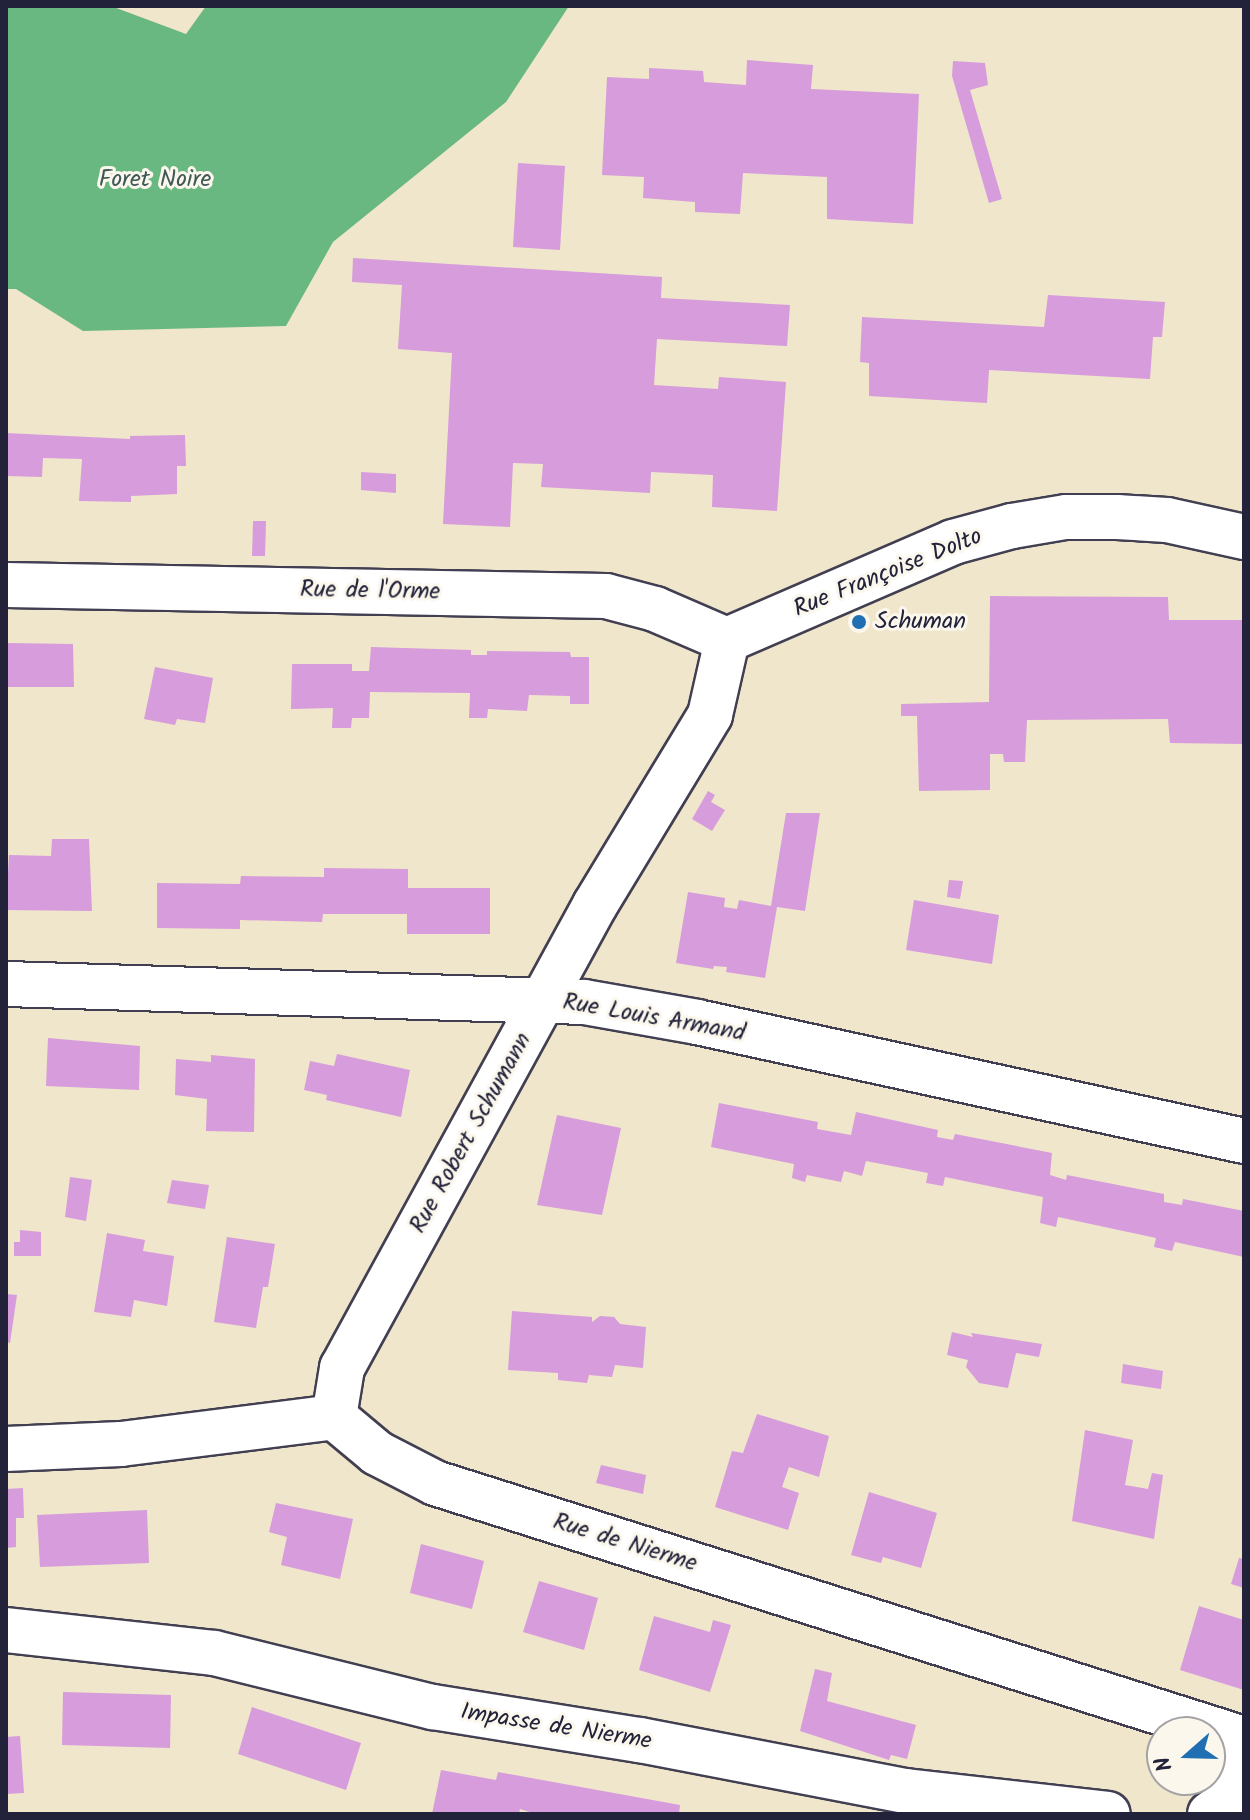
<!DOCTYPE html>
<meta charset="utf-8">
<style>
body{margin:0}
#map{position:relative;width:1250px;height:1820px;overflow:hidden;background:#f0e6cb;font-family:Kalam,sans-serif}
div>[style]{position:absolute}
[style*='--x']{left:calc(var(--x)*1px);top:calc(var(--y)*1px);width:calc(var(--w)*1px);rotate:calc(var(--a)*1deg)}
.forest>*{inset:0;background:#69b882}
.building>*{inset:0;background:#d69cdc}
.roads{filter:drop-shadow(2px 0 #413f51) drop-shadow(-2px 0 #413f51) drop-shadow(0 2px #413f51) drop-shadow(0 -2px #413f51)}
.minor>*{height:44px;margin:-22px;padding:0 22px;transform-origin:22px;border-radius:22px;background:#fff}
.dots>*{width:22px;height:22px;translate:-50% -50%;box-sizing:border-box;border:4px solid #fbf7ec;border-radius:50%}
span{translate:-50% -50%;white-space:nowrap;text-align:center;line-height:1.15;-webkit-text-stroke:6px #fbf7ec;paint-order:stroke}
.park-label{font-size:24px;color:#3f5858}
.street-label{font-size:24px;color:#22223b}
.poi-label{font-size:24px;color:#22223b}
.left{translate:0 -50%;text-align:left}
.frame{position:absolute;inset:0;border:8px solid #22223b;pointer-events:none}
.north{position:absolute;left:1146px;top:1716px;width:80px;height:80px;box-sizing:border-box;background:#fbf7ec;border:2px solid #a4a2a5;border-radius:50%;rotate:250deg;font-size:22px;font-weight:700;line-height:32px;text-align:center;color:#22223b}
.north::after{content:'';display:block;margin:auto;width:28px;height:36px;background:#1f6fb2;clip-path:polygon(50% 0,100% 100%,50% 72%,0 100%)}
</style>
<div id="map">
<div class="forest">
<i style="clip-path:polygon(6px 6px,111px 6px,186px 34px,206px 6px,569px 6px,506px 102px,333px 242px,286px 326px,83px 331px,16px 289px,6px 289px)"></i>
</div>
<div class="building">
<i style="clip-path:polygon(747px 60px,813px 65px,811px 89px,919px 94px,913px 224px,827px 219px,827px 177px,743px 173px,740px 214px,695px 212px,695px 202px,643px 198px,644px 177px,602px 175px,607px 77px,649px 79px,649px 68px,703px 71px,704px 82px,746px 85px)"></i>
<i style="clip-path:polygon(953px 61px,985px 63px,988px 85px,970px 90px,1002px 199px,989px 203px,952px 76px)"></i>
<i style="clip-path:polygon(518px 163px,565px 166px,560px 250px,513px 247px)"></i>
<i style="clip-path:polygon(353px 258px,662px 277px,661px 298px,790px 305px,787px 346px,657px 339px,654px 385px,718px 389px,719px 377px,786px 382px,777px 511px,712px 507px,713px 475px,651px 472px,650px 493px,541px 487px,543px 464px,513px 463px,510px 527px,443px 524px,452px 353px,398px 349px,402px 285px,352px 282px)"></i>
<i style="clip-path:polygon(1048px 295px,1165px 302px,1162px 337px,1153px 337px,1150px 379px,989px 370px,987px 403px,869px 396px,869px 363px,860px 362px,862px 317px,1044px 327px)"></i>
<i style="clip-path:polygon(6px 433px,130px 439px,130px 436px,185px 435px,186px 466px,177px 466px,177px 494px,131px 496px,131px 502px,79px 501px,82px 459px,43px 458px,42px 477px,6px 476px)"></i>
<i style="clip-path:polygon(361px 472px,396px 474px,396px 493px,361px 490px)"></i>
<i style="clip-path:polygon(253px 521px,266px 521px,265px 556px,252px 556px)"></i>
<i style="clip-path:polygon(990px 596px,1168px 597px,1169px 620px,1244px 620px,1244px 744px,1170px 743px,1168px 719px,1027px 720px,1025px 762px,1004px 762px,1003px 754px,990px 754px,990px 790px,919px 791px,917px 716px,901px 716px,901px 704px,989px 702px)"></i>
<i style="clip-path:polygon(6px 643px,73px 644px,74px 687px,6px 687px)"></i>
<i style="clip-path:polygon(371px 647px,471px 650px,471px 655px,487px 655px,487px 651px,570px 652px,571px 657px,589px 657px,589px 704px,570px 704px,570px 696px,529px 695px,527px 711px,488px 709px,487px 718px,469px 718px,470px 693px,370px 692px,369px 718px,352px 718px,351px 728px,332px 728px,333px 708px,291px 709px,292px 664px,352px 664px,352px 671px,369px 671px)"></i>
<i style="clip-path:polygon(155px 667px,213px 678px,205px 723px,177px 719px,175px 725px,144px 719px)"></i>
<i style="clip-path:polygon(708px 791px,715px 795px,711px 802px,725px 810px,712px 831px,692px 819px)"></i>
<i style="clip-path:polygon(786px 813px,820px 813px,805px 911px,777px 907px,765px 978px,726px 972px,727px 967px,714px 966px,713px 969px,676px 963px,688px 892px,725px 898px,724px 907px,737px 909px,739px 900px,771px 906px)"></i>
<i style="clip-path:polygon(52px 839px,89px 839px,92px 911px,6px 910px,9px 855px,51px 856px)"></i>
<i style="clip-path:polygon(324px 868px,408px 869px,408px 888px,490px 888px,490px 934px,407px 934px,407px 914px,323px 914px,322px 922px,240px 920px,240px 929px,157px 928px,157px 883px,240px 884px,241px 876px,324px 877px)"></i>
<i style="clip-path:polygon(949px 880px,963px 881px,960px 899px,947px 897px)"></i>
<i style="clip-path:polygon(914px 900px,999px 915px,992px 964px,906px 950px)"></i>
<i style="clip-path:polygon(48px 1038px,140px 1046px,139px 1090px,46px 1086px)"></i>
<i style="clip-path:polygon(337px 1054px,410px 1070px,401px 1117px,326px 1100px,327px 1095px,304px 1090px,310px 1061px,334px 1066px)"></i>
<i style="clip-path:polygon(211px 1055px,255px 1059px,254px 1132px,206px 1131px,207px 1099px,175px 1095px,176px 1059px,211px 1062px)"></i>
<i style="clip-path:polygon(719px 1103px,818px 1122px,817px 1129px,851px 1135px,856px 1112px,938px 1130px,937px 1137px,953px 1140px,955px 1134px,1052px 1153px,1050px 1175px,1066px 1180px,1067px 1175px,1164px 1194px,1164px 1202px,1182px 1205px,1183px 1199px,1244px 1211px,1244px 1257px,1175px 1242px,1172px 1251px,1154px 1247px,1156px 1238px,1058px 1217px,1056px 1227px,1040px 1223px,1043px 1197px,945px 1177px,943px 1186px,926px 1183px,928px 1173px,866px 1161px,862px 1176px,844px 1171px,841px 1182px,807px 1175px,805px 1182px,792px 1178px,794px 1164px,711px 1147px)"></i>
<i style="clip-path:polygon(557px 1115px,621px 1128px,602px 1215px,537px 1205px)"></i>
<i style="clip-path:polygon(70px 1177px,92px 1180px,86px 1221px,65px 1217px)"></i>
<i style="clip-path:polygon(172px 1180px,209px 1185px,205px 1209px,167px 1203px)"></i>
<i style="clip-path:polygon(20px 1230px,41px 1232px,41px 1256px,14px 1256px,14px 1242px,20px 1242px)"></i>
<i style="clip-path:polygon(107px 1233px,145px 1240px,143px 1251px,174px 1256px,167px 1306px,134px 1300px,131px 1317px,94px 1312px)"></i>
<i style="clip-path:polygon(227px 1237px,275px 1244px,268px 1287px,263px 1287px,256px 1328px,214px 1322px)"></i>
<i style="clip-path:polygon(6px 1294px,17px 1295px,10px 1343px,6px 1342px)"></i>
<i style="clip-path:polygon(512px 1311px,592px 1317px,592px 1322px,600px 1316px,614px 1317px,620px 1324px,646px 1327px,643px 1368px,615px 1365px,612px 1377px,589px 1375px,587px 1383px,558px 1380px,558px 1373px,508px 1370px)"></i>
<i style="clip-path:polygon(952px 1332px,973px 1337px,971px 1333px,1042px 1344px,1039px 1357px,1016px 1353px,1008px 1388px,979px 1383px,966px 1367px,968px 1360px,947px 1355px)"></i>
<i style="clip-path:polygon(1123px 1364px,1163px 1371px,1161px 1389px,1121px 1383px)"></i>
<i style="clip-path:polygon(757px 1414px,829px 1436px,819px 1477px,789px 1467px,782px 1487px,799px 1493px,788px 1530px,715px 1507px,732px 1451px,743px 1453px)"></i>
<i style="clip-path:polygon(1085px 1430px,1133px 1440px,1125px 1485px,1148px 1489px,1152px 1473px,1163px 1475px,1154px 1539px,1072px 1521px)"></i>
<i style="clip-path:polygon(601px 1465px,646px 1475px,643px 1494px,596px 1483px)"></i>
<i style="clip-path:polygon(23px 1488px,24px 1518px,16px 1518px,16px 1547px,6px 1548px,6px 1489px)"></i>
<i style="clip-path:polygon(869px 1492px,937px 1513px,921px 1568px,883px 1557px,881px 1563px,851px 1555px)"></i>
<i style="clip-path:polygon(276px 1503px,353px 1519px,340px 1579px,281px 1565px,287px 1537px,269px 1532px)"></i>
<i style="clip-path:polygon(147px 1510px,149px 1563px,40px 1567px,37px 1515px)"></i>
<i style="clip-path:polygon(421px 1544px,484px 1561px,472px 1609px,410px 1593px)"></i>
<i style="clip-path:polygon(1239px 1558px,1244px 1559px,1244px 1588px,1231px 1584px)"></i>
<i style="clip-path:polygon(539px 1581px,598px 1598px,584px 1650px,523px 1632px)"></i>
<i style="clip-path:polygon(1199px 1606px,1244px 1620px,1244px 1690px,1180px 1670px)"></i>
<i style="clip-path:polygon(654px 1616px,710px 1632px,713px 1620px,731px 1625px,710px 1692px,639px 1670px)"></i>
<i style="clip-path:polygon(815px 1669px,832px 1673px,827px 1701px,916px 1725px,907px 1759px,891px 1755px,889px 1760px,800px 1731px)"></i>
<i style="clip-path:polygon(63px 1692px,171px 1695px,170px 1748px,62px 1745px)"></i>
<i style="clip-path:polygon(252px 1707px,361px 1743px,346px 1790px,238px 1754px)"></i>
<i style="clip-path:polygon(20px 1736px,24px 1793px,6px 1794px,6px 1737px)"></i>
<i style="clip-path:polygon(441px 1770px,496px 1780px,498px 1772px,680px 1805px,679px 1814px,536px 1814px,520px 1809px,519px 1814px,432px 1814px)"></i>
</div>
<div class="roads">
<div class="minor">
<i style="--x:6;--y:585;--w:600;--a:1.05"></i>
<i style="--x:606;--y:596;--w:51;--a:14.9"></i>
<i style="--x:655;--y:609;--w:78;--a:23.3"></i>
<i style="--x:727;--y:640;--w:246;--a:-23.4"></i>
<i style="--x:953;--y:542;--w:61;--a:-15.2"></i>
<i style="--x:1012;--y:526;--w:55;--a:-9.5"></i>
<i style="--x:1066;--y:517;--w:51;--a:0"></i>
<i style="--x:1117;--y:517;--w:50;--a:3.4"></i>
<i style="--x:1167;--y:520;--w:79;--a:12.4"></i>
<i style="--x:6;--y:984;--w:578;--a:1.78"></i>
<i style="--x:584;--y:1002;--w:115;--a:10"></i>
<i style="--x:697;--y:1022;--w:560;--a:12.27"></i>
<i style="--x:334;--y:1417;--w:50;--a:-80.7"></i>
<i style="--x:342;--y:1368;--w:528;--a:-61.35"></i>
<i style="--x:595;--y:905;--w:222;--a:-58.8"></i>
<i style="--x:710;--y:715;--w:77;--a:-77.2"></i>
<i style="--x:6;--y:1449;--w:115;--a:-2.5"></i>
<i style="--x:121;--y:1444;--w:215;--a:-7.2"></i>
<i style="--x:334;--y:1417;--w:56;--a:39.9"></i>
<i style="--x:377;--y:1453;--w:65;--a:27.3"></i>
<i style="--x:435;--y:1483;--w:849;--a:17.56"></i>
<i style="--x:6;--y:1630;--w:209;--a:6.3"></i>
<i style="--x:214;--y:1653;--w:226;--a:13.9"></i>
<i style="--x:433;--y:1707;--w:210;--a:9.1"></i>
<i style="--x:640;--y:1740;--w:271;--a:10.9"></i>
<i style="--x:906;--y:1791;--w:203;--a:6.5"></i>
<i style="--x:1210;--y:1814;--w:24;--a:-36"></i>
<i style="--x:1229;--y:1800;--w:46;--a:-71.2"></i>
</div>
</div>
<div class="dots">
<i style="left:859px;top:622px;background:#1f6fb2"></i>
</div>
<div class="park-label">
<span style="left:155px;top:180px">Foret Noire</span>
</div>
<div class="street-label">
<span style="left:888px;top:573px;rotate:-22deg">Rue Françoise Dolto</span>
<span style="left:370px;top:591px;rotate:1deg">Rue de l'Orme</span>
<span style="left:654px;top:1018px;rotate:10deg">Rue Louis Armand</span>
<span style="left:471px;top:1133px;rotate:-61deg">Rue Robert Schumann</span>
<span style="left:625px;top:1543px;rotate:17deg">Rue de Nierme</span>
<span style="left:556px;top:1727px;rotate:9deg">Impasse de Nierme</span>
</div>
<div class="poi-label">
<span class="left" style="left:875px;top:622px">Schuman</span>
</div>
<div class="frame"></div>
<div class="north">N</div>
</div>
